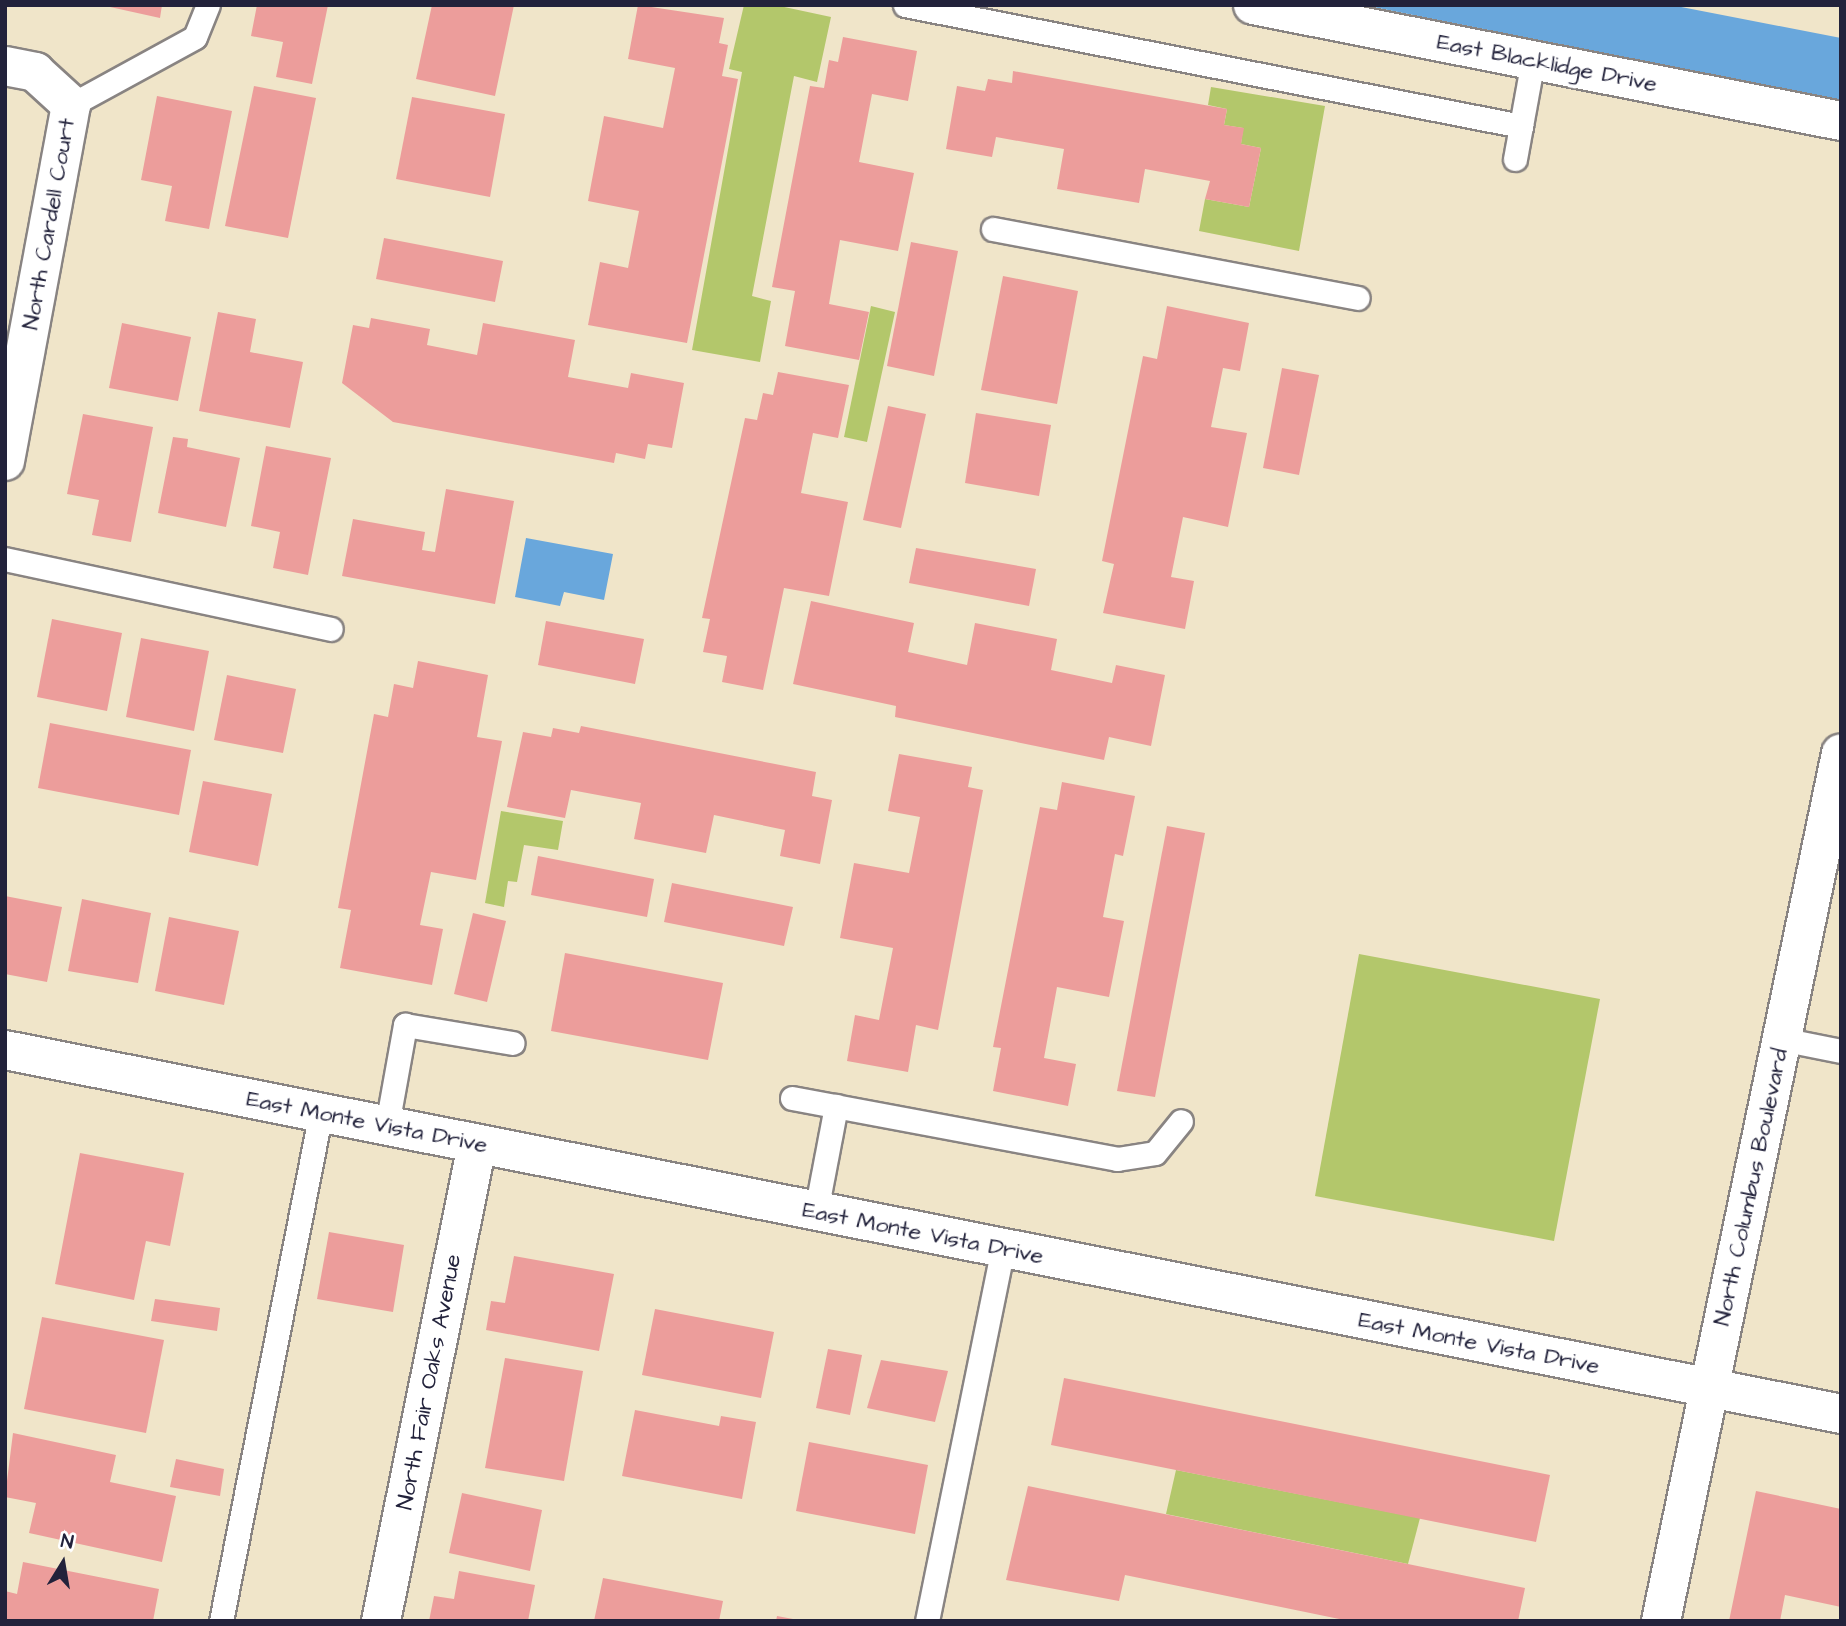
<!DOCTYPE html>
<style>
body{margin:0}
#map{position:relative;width:1846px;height:1626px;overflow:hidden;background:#f0e5c9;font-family:"Architects Daughter",sans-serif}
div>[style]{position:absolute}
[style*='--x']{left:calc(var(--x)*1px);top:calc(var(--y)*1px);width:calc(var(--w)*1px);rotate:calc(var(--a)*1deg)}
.green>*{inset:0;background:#b3c76b}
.water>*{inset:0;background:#69a7dc}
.building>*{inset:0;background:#ec9d9b}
.roads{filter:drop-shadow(2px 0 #898482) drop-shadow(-2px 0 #898482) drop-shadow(0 2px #898482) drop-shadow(0 -2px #898482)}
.service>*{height:23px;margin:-11.5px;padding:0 11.5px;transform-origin:11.5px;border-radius:11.5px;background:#fff}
.minor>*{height:38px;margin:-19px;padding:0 19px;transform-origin:19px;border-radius:19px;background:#fff}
.tertiary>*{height:38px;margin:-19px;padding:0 19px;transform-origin:19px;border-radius:19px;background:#fff}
span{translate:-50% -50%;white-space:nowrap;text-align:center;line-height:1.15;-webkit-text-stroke:7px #fff;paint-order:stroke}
.street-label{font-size:23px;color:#22223b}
.frame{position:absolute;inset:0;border:7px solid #22223b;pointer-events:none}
.north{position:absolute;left:28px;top:1528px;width:70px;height:70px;-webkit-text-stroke:5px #fff;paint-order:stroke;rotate:11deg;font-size:19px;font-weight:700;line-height:28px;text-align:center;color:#22223b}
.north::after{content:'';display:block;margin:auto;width:24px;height:32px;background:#22223b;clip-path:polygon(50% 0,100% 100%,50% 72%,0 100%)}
</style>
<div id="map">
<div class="green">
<i style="clip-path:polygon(744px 5px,775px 5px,831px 17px,817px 82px,794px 76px,752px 296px,771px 301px,760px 362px,692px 350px,742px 72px,729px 69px)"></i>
<i style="clip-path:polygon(1211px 87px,1325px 106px,1299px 251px,1199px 231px,1205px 199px,1249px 207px,1261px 148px,1241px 144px,1243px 128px,1224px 125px,1227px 109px,1208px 105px)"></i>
<i style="clip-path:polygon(871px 306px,895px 312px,867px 442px,844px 437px)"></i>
<i style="clip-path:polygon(501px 811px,563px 821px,558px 850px,524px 845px,517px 882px,508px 881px,504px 907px,485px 903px)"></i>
<i style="clip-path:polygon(1359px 954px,1600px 999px,1554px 1241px,1315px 1196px)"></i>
<i style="clip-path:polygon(1176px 1470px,1420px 1518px,1408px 1564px,1166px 1514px)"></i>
</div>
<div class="water">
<i style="clip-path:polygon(1363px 5px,1671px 5px,1841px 38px,1841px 100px)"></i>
<i style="clip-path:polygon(526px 538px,613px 554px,604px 600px,564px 592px,560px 606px,515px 597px)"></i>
</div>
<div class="building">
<i style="clip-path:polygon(101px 5px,162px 5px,160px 18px)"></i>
<i style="clip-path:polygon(257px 5px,328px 5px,312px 84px,276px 77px,283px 42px,251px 36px)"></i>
<i style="clip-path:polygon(432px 5px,514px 5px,495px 96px,416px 79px)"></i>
<i style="clip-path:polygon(638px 5px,724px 18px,719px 43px,728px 45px,722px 76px,738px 79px,687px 343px,588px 325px,600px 262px,628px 268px,639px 211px,588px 201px,604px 116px,663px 128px,675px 68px,628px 59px)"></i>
<i style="clip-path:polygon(843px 37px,917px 51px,908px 101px,872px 94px,859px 162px,914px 173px,898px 251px,840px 240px,829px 304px,869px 312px,859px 360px,785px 346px,795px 291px,772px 287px,810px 86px,824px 88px,829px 60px,838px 62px)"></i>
<i style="clip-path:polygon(1013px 71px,1227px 109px,1224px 125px,1244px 128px,1241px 144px,1261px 148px,1249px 207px,1205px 199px,1210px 181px,1145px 169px,1139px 203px,1057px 189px,1064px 149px,996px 137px,992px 157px,946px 149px,957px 86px,985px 91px,988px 79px,1012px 83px)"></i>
<i style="clip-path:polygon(254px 86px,316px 98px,288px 238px,225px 226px)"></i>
<i style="clip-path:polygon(157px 96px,232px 111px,209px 229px,165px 221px,172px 186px,141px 180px)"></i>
<i style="clip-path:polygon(412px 97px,505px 114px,490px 197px,396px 179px)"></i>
<i style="clip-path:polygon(384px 238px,503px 261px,495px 302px,376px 279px)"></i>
<i style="clip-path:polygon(911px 242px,958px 251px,934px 376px,887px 366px)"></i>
<i style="clip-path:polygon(1003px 276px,1078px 291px,1057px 404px,981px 390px)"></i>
<i style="clip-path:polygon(1167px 306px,1249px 323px,1240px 371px,1223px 368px,1211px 427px,1247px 433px,1228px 527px,1183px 517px,1171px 577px,1194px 581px,1185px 629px,1103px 613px,1114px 564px,1102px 561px,1143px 356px,1157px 359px)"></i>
<i style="clip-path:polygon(218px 312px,256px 319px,250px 352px,303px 362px,290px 428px,199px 411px)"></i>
<i style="clip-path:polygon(371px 318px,430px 329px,427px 345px,477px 355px,483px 323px,575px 340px,568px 377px,628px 388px,631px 373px,684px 383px,672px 448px,648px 444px,645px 459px,616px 453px,614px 463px,393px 422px,342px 383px,353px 325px,369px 328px)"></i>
<i style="clip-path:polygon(122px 323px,191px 337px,178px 401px,109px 388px)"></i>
<i style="clip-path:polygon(1282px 368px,1319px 375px,1299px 475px,1263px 468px)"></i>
<i style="clip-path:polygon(778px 372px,849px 385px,838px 438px,813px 433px,801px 493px,848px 502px,829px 596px,784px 588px,763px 690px,722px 682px,727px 656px,703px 652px,710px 619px,702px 618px,745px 418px,757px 420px,763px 393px,773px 395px)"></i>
<i style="clip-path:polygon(888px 406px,926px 414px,901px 528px,863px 520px)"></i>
<i style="clip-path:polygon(976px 413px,1051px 425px,1039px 496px,965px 483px)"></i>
<i style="clip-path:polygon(83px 414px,153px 427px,131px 542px,92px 535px,99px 500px,67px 494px)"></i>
<i style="clip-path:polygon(173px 437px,188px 439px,187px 447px,240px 458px,226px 527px,158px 513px)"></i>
<i style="clip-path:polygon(266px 446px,331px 458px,308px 575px,273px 568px,280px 532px,251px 526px)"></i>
<i style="clip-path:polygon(446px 489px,514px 501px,495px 604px,342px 576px,353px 519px,425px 532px,422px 550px,435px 552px)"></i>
<i style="clip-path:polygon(916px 548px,1036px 569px,1029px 606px,909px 583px)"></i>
<i style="clip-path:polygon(811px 601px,914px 623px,908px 652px,967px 665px,975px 623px,1057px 639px,1051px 670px,1112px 683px,1116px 665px,1165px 675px,1151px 746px,1109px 737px,1104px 760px,895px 717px,896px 706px,793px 684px)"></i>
<i style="clip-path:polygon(52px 619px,122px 633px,107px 711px,37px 697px)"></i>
<i style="clip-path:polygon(546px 621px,644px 639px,635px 684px,538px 665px)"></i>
<i style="clip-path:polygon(141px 638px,209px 651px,194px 731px,126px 717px)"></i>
<i style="clip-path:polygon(418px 661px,488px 675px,477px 737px,502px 741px,476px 880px,431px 872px,420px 925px,443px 929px,432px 985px,340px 968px,351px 910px,338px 908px,374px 714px,388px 717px,394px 684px,413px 688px)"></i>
<i style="clip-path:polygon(227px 675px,296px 689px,283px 753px,214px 740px)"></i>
<i style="clip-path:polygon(50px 723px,191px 750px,179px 815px,38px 788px)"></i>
<i style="clip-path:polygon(581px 726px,816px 772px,812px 796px,832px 800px,820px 864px,780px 856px,785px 830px,714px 815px,706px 853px,634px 839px,641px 803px,571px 790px,565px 818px,507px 807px,523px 732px,551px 737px,553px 728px,579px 733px)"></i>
<i style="clip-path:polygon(899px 754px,972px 767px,968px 787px,983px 790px,938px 1030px,916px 1025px,908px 1072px,847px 1061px,855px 1015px,879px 1020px,893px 948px,840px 938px,854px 863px,909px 873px,920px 817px,888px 811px)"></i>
<i style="clip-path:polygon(203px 781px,272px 794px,258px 866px,189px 852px)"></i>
<i style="clip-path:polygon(1062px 782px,1135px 796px,1123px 856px,1115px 854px,1103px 917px,1124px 921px,1109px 997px,1057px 987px,1044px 1058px,1076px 1064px,1068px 1106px,993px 1091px,1001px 1048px,993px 1047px,1040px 807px,1057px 810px)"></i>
<i style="clip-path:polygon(1167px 826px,1205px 833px,1155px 1097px,1117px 1091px)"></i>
<i style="clip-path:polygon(538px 856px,654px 879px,647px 917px,531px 895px)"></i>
<i style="clip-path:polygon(672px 883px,793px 907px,784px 946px,664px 922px)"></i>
<i style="clip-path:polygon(5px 896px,62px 907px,47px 982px,5px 974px)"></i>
<i style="clip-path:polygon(82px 899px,151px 913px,138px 983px,68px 971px)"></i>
<i style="clip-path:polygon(473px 913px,506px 921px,487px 1002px,454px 994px)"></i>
<i style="clip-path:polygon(169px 917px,239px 931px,224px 1005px,155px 991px)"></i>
<i style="clip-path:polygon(565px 953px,723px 983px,708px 1060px,551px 1031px)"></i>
<i style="clip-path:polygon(80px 1153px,184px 1173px,170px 1246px,146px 1241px,134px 1300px,55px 1284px)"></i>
<i style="clip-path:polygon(329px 1232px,404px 1245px,393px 1312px,317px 1299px)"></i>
<i style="clip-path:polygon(514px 1256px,614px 1274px,599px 1351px,486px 1330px,491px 1301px,505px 1303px)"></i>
<i style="clip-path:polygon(155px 1299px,220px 1308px,217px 1331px,151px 1321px)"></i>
<i style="clip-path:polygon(655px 1309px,774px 1332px,761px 1398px,642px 1375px)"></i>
<i style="clip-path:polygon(42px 1317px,164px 1340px,146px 1433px,24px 1409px)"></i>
<i style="clip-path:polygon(828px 1349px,862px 1355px,850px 1415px,816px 1408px)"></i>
<i style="clip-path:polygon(505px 1358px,583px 1371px,564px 1481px,485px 1468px)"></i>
<i style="clip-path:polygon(881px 1360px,948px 1371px,935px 1422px,867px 1408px)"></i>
<i style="clip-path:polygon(1064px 1378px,1550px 1475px,1536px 1542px,1051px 1445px)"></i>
<i style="clip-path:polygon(635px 1410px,719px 1426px,721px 1416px,756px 1422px,742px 1499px,622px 1476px)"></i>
<i style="clip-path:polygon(13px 1433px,116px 1455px,110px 1482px,176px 1496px,162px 1562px,29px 1533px,36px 1503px,5px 1497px)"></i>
<i style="clip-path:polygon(809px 1442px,928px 1465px,915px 1534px,796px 1511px)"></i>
<i style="clip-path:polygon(176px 1459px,224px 1469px,220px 1496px,170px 1487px)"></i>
<i style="clip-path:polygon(1028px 1486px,1525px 1588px,1518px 1621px,1349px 1621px,1125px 1575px,1119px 1601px,1006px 1580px)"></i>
<i style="clip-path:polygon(1756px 1491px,1841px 1509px,1841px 1607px,1785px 1595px,1780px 1621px,1729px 1621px)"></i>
<i style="clip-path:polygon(462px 1493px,542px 1510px,530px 1571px,449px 1553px)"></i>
<i style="clip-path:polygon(23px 1562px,159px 1589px,153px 1621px,5px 1621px,5px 1591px,17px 1594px)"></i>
<i style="clip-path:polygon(459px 1571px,535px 1585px,528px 1621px,429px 1621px,434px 1596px,454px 1599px)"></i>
<i style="clip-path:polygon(603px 1578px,723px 1601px,719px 1621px,594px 1621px)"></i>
<i style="clip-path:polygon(777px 1616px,793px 1619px,793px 1621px,776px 1621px)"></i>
</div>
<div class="roads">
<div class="service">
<i style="--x:905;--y:5;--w:628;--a:11.11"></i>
<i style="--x:71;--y:105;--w:141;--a:-28.7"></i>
<i style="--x:195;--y:37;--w:35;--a:-68"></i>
<i style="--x:1515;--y:159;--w:101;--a:-79.7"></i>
<i style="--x:993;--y:229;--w:371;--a:10.7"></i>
<i style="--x:5;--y:559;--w:333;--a:12.1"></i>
<i style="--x:1781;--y:1039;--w:61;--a:11.3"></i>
<i style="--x:792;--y:1098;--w:331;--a:10.6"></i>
<i style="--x:1117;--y:1159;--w:38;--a:-9"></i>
<i style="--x:1155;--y:1153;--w:41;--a:-50.9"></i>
<i style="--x:387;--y:1125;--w:102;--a:-79.8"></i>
<i style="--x:405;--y:1025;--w:109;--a:9.5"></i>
<i style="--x:816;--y:1211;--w:107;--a:-79.2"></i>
<i style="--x:221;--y:1621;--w:519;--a:-78.89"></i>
<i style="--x:927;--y:1621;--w:380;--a:-78.5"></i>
</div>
<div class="minor">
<i style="--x:1253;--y:5;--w:599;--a:11.16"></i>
<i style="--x:5;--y:66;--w:31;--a:11"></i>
<i style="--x:35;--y:72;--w:49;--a:42.5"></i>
<i style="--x:71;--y:105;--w:362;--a:100.5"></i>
<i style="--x:5;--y:1050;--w:1872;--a:11.21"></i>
<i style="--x:381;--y:1621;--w:487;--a:-78.6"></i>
</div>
<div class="tertiary">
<i style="--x:1661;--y:1621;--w:886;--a:-78.28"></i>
</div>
</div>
<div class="street-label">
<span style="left:1547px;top:63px;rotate:11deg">East Blacklidge Drive</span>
<span style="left:49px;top:224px;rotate:-80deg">North Cardell Court</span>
<span style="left:367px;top:1122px;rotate:11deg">East Monte Vista Drive</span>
<span style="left:1751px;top:1187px;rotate:-78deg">North Columbus Boulevard</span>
<span style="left:923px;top:1233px;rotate:11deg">East Monte Vista Drive</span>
<span style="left:1479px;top:1343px;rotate:11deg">East Monte Vista Drive</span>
<span style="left:429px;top:1382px;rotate:-79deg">North Fair Oaks Avenue</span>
</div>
<div class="frame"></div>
<div class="north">N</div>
</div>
